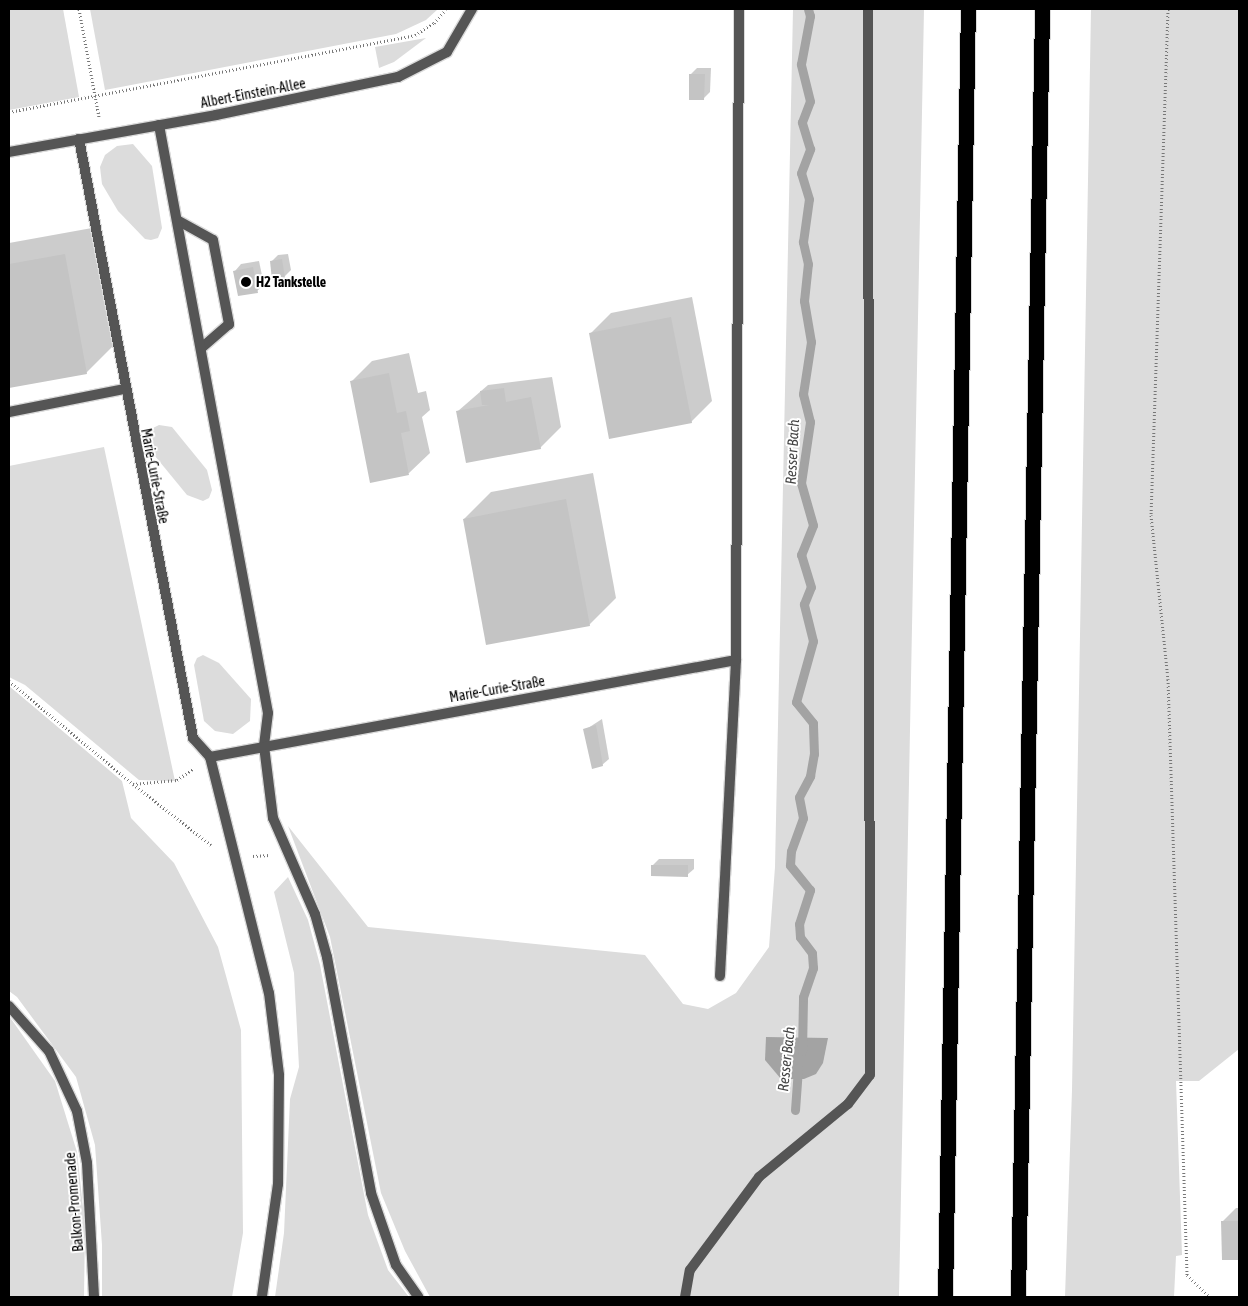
<!DOCTYPE html>
<meta charset="utf-8">
<style>
body{margin:0}
#map{position:relative;width:1248px;height:1306px;overflow:hidden;background:#fff;font-family:"Asap Condensed",sans-serif}
div>[style]{position:absolute}
[style*='--x']{left:calc(var(--x)*1px);top:calc(var(--y)*1px);width:calc(var(--w)*1px);rotate:calc(var(--a)*1deg)}
.green>*{inset:0;background:#dcdcdc}
.water>*{inset:0;background:#a3a3a3}
.shadow>*{inset:0;background:#0003}
.stream>*{height:9px;margin:-4.5px;padding:0 4.5px;transform-origin:4.5px;border-radius:4.5px;background:#a3a3a3}
.building>*{inset:0;background:#c4c4c4}
.path>*{height:3px;margin-top:-1.5px;transform-origin:0;background:repeating-linear-gradient(90deg,#777 0 1px,transparent 0 3.5px)}
.roads{filter:drop-shadow(1px 0 #dbdbdb) drop-shadow(-1px 0 #dbdbdb) drop-shadow(0 1px #dbdbdb) drop-shadow(0 -1px #dbdbdb)}
.service>*{height:10px;margin:-5px;padding:0 5px;transform-origin:5px;border-radius:5px;background:#555}
.minor>*{height:10px;margin:-5px;padding:0 5px;transform-origin:5px;border-radius:5px;background:#555}
.motorway>*{height:15px;margin:-7.5px;padding:0 7.5px;transform-origin:7.5px;border-radius:7.5px;background:#000}
.dots>*{width:14px;height:14px;translate:-50% -50%;box-sizing:border-box;border:2px solid #fff;border-radius:50%}
span{translate:-50% -50%;white-space:nowrap;text-align:center;line-height:1.15;-webkit-text-stroke:4px #fff;paint-order:stroke}
.street-label{font-size:14px;color:#000}
.poi-label{font-size:14px;color:#000;font-weight:700}
.left{translate:0 -50%;text-align:left}
.water-label{font-size:15px;color:#444;font-style:italic}
.frame{position:absolute;inset:0;border:10px solid #000;pointer-events:none}
</style>
<div id="map">
<div class="green">
<i style="clip-path:polygon(9px 9px,63px 9px,79px 97px,9px 110px)"></i>
<i style="clip-path:polygon(90px 9px,438px 9px,426px 20px,396px 34px,105px 90px)"></i>
<i style="clip-path:polygon(793px 9px,924px 9px,899px 1297px,430px 1297px,405px 1251px,381px 1193px,330px 937px,288px 826px,368px 927px,645px 955px,683px 1004px,708px 1009px,736px 993px,769px 947px,775px 867px)"></i>
<i style="clip-path:polygon(1091px 9px,1239px 9px,1239px 1049px,1199px 1081px,1176px 1081px,1182px 1255px,1176px 1256px,1174px 1297px,1065px 1297px,1072px 1090px)"></i>
<i style="clip-path:polygon(426px 38px,394px 62px,379px 68px,375px 47px)"></i>
<i style="clip-path:polygon(133px 144px,152px 166px,162px 228px,158px 238px,151px 240px,145px 239px,118px 211px,102px 184px,100px 167px,105px 155px,117px 146px)"></i>
<i style="clip-path:polygon(159px 425px,172px 427px,207px 470px,212px 490px,209px 498px,203px 501px,187px 495px,155px 456px,151px 436px,153px 428px)"></i>
<i style="clip-path:polygon(104px 447px,175px 781px,139px 780px,25px 685px,9px 677px,9px 466px)"></i>
<i style="clip-path:polygon(203px 655px,219px 663px,251px 699px,250px 721px,233px 734px,215px 731px,204px 721px,194px 665px,197px 658px)"></i>
<i style="clip-path:polygon(9px 686px,122px 781px,131px 818px,174px 863px,218px 947px,241px 1030px,243px 1233px,232px 1297px,102px 1297px,102px 1245px,95px 1145px,76px 1077px,17px 997px,9px 991px)"></i>
<i style="clip-path:polygon(288px 877px,308px 920px,320px 965px,368px 1215px,388px 1270px,409px 1297px,275px 1297px,284px 1233px,290px 1099px,299px 1067px,294px 973px,274px 892px)"></i>
<i style="clip-path:polygon(9px 1016px,55px 1081px,77px 1152px,85px 1226px,84px 1297px,9px 1297px)"></i>
</div>
<div class="water">
<i style="clip-path:polygon(766px 1037px,828px 1038px,823px 1063px,816px 1074px,804px 1079px,781px 1079px,765px 1060px)"></i>
</div>
<div class="shadow">
<i style="clip-path:polygon(697px 68px,711px 68px,710px 92px,704px 98px,690px 75px)"></i>
<i style="clip-path:polygon(92px 228px,113px 346px,86px 373px,9px 387px,9px 243px)"></i>
<i style="clip-path:polygon(288px 254px,291px 270px,284px 277px,271px 262px,278px 255px)"></i>
<i style="clip-path:polygon(259px 261px,264px 285px,257px 291px,235px 271px,241px 264px)"></i>
<i style="clip-path:polygon(692px 297px,712px 401px,691px 422px,590px 334px,611px 313px)"></i>
<i style="clip-path:polygon(409px 353px,418px 393px,426px 391px,430px 410px,422px 417px,430px 453px,409px 473px,371px 481px,351px 382px,372px 361px)"></i>
<i style="clip-path:polygon(552px 377px,561px 427px,540px 448px,458px 411px,488px 385px)"></i>
<i style="clip-path:polygon(593px 473px,616px 598px,589px 625px,464px 519px,491px 492px)"></i>
<i style="clip-path:polygon(602px 719px,609px 759px,602px 765px,585px 730px)"></i>
<i style="clip-path:polygon(659px 859px,694px 859px,694px 869px,687px 875px,652px 866px)"></i>
<i style="clip-path:polygon(1236px 1208px,1239px 1208px,1239px 1259px,1223px 1259px,1222px 1222px)"></i>
</div>
<div class="stream">
<i style="--x:802;--y:1051;--w:54;--a:-88.9"></i>
<i style="--x:803;--y:997;--w:31;--a:-71"></i>
<i style="--x:813;--y:968;--w:15;--a:-94"></i>
<i style="--x:812;--y:953;--w:20;--a:-127"></i>
<i style="--x:800;--y:937;--w:13;--a:-94"></i>
<i style="--x:799;--y:924;--w:36;--a:-72"></i>
<i style="--x:810;--y:890;--w:32;--a:-129"></i>
<i style="--x:790;--y:865;--w:14;--a:-86"></i>
<i style="--x:791;--y:851;--w:35;--a:-70"></i>
<i style="--x:803;--y:818;--w:21;--a:-101"></i>
<i style="--x:799;--y:797;--w:24;--a:-62"></i>
<i style="--x:810;--y:776;--w:22;--a:-80"></i>
<i style="--x:814;--y:754;--w:31;--a:-92"></i>
<i style="--x:813;--y:723;--w:27;--a:-129"></i>
<i style="--x:796;--y:702;--w:63;--a:-74.4"></i>
<i style="--x:813;--y:641;--w:38;--a:-104"></i>
<i style="--x:804;--y:604;--w:18;--a:-68"></i>
<i style="--x:811;--y:587;--w:34;--a:-107"></i>
<i style="--x:801;--y:555;--w:32;--a:-68"></i>
<i style="--x:813;--y:525;--w:44;--a:-105.9"></i>
<i style="--x:801;--y:483;--w:62;--a:-81.6"></i>
<i style="--x:810;--y:422;--w:29;--a:-104"></i>
<i style="--x:803;--y:394;--w:53;--a:-81.3"></i>
<i style="--x:811;--y:342;--w:42;--a:-99.7"></i>
<i style="--x:804;--y:301;--w:37;--a:-84"></i>
<i style="--x:808;--y:264;--w:23;--a:-103"></i>
<i style="--x:803;--y:242;--w:43;--a:-82.1"></i>
<i style="--x:809;--y:199;--w:27;--a:-107"></i>
<i style="--x:801;--y:173;--w:26;--a:-69"></i>
<i style="--x:810;--y:149;--w:28;--a:-107"></i>
<i style="--x:802;--y:122;--w:22;--a:-69"></i>
<i style="--x:810;--y:101;--w:38;--a:-104"></i>
<i style="--x:801;--y:64;--w:49;--a:-79.4"></i>
<i style="--x:810;--y:16;--w:7;--a:-106"></i>
<i style="--x:795;--y:1110;--w:42;--a:-85.9"></i>
</div>
<div class="building">
<i style="clip-path:polygon(689px 74px,705px 74px,704px 100px,689px 100px)"></i>
<i style="clip-path:polygon(65px 254px,87px 374px,9px 388px,9px 264px)"></i>
<i style="clip-path:polygon(282px 259px,285px 278px,272px 280px,270px 261px)"></i>
<i style="clip-path:polygon(253px 267px,258px 293px,238px 296px,233px 271px)"></i>
<i style="clip-path:polygon(671px 317px,692px 423px,609px 439px,589px 333px)"></i>
<i style="clip-path:polygon(389px 373px,397px 413px,406px 411px,410px 431px,401px 433px,409px 475px,370px 483px,350px 381px)"></i>
<i style="clip-path:polygon(504px 388px,506px 402px,531px 397px,541px 449px,466px 463px,456px 411px,489px 405px,482px 405px,480px 391px)"></i>
<i style="clip-path:polygon(566px 499px,590px 626px,486px 645px,463px 519px)"></i>
<i style="clip-path:polygon(596px 725px,603px 766px,592px 769px,583px 729px)"></i>
<i style="clip-path:polygon(651px 865px,688px 865px,688px 877px,651px 876px)"></i>
<i style="clip-path:polygon(1221px 1221px,1239px 1221px,1239px 1260px,1222px 1260px)"></i>
</div>
<div class="path">
<i style="--x:79;--y:9;--w:110;--a:79.5"></i>
<i style="--x:1168;--y:9;--w:506;--a:91.92"></i>
<i style="--x:1151;--y:515;--w:165;--a:84.1"></i>
<i style="--x:1168;--y:679;--w:596;--a:88.17"></i>
<i style="--x:1187;--y:1275;--w:32;--a:44"></i>
<i style="--x:9;--y:112;--w:413;--a:-10.7"></i>
<i style="--x:415;--y:35;--w:22;--a:-32"></i>
<i style="--x:434;--y:23;--w:18;--a:-49"></i>
<i style="--x:9;--y:681;--w:161;--a:39.7"></i>
<i style="--x:133;--y:784;--w:44;--a:-5.2"></i>
<i style="--x:177;--y:780;--w:19;--a:-35"></i>
<i style="--x:133;--y:784;--w:99;--a:38"></i>
<i style="--x:253;--y:856;--w:16;--a:-4"></i>
</div>
<div class="roads">
<div class="service">
<i style="--x:177;--y:220;--w:41;--a:29.1"></i>
<i style="--x:213;--y:240;--w:86;--a:79.2"></i>
<i style="--x:229;--y:324;--w:37;--a:139"></i>
<i style="--x:9;--y:412;--w:117;--a:-11.3"></i>
<i style="--x:264;--y:746;--w:73;--a:82.9"></i>
<i style="--x:273;--y:818;--w:105;--a:66.4"></i>
<i style="--x:315;--y:914;--w:45;--a:74.4"></i>
<i style="--x:327;--y:957;--w:240;--a:79.4"></i>
<i style="--x:371;--y:1193;--w:76;--a:70.9"></i>
<i style="--x:396;--y:1265;--w:39;--a:55"></i>
<i style="--x:210;--y:757;--w:243;--a:76"></i>
<i style="--x:269;--y:993;--w:83;--a:83"></i>
<i style="--x:279;--y:1075;--w:109;--a:90.5"></i>
<i style="--x:278;--y:1184;--w:114;--a:98.1"></i>
<i style="--x:720;--y:976;--w:316;--a:-87.1"></i>
<i style="--x:736;--y:660;--w:651;--a:-89.74"></i>
<i style="--x:9;--y:1006;--w:60;--a:48.4"></i>
<i style="--x:49;--y:1051;--w:66;--a:65"></i>
<i style="--x:77;--y:1111;--w:53;--a:79.1"></i>
<i style="--x:87;--y:1163;--w:134;--a:87"></i>
<i style="--x:685;--y:1297;--w:27;--a:-80"></i>
<i style="--x:690;--y:1270;--w:116;--a:-53.4"></i>
<i style="--x:759;--y:1177;--w:115;--a:-39.4"></i>
<i style="--x:848;--y:1104;--w:36;--a:-53"></i>
<i style="--x:870;--y:1075;--w:1066;--a:-90.11"></i>
</div>
<div class="minor">
<i style="--x:159;--y:125;--w:598;--a:79.5"></i>
<i style="--x:268;--y:713;--w:33;--a:97"></i>
<i style="--x:79;--y:139;--w:610;--a:79.22"></i>
<i style="--x:193;--y:738;--w:25;--a:48"></i>
<i style="--x:210;--y:757;--w:535;--a:-10.45"></i>
<i style="--x:9;--y:152;--w:210;--a:-10.1"></i>
<i style="--x:216;--y:115;--w:186;--a:-11.8"></i>
<i style="--x:398;--y:77;--w:55;--a:-27"></i>
<i style="--x:447;--y:52;--w:50;--a:-59.8"></i>
</div>
<div class="motorway">
<i style="--x:945;--y:1297;--w:1288;--a:-88.98"></i>
<i style="--x:1018;--y:1297;--w:1288;--a:-88.93"></i>
</div>
</div>
<div class="dots">
<i style="left:246px;top:282px;background:#000"></i>
</div>
<div class="street-label">
<span style="left:253px;top:93px;rotate:-11deg">Albert-Einstein-Allee</span>
<span style="left:155px;top:476px;rotate:79deg">Marie-Curie-Straße</span>
<span style="left:497px;top:689px;rotate:-10deg">Marie-Curie-Straße</span>
<span style="left:74px;top:1202px;rotate:-95deg">Balkon-Promenade</span>
</div>
<div class="poi-label">
<span class="left" style="left:256px;top:282px">H2 Tankstelle</span>
</div>
<div class="water-label">
<span style="left:792px;top:452px;rotate:-87deg">Resser Bach</span>
<span style="left:786px;top:1059px;rotate:-84deg">Resser Bach</span>
</div>
<div class="frame"></div>
</div>
